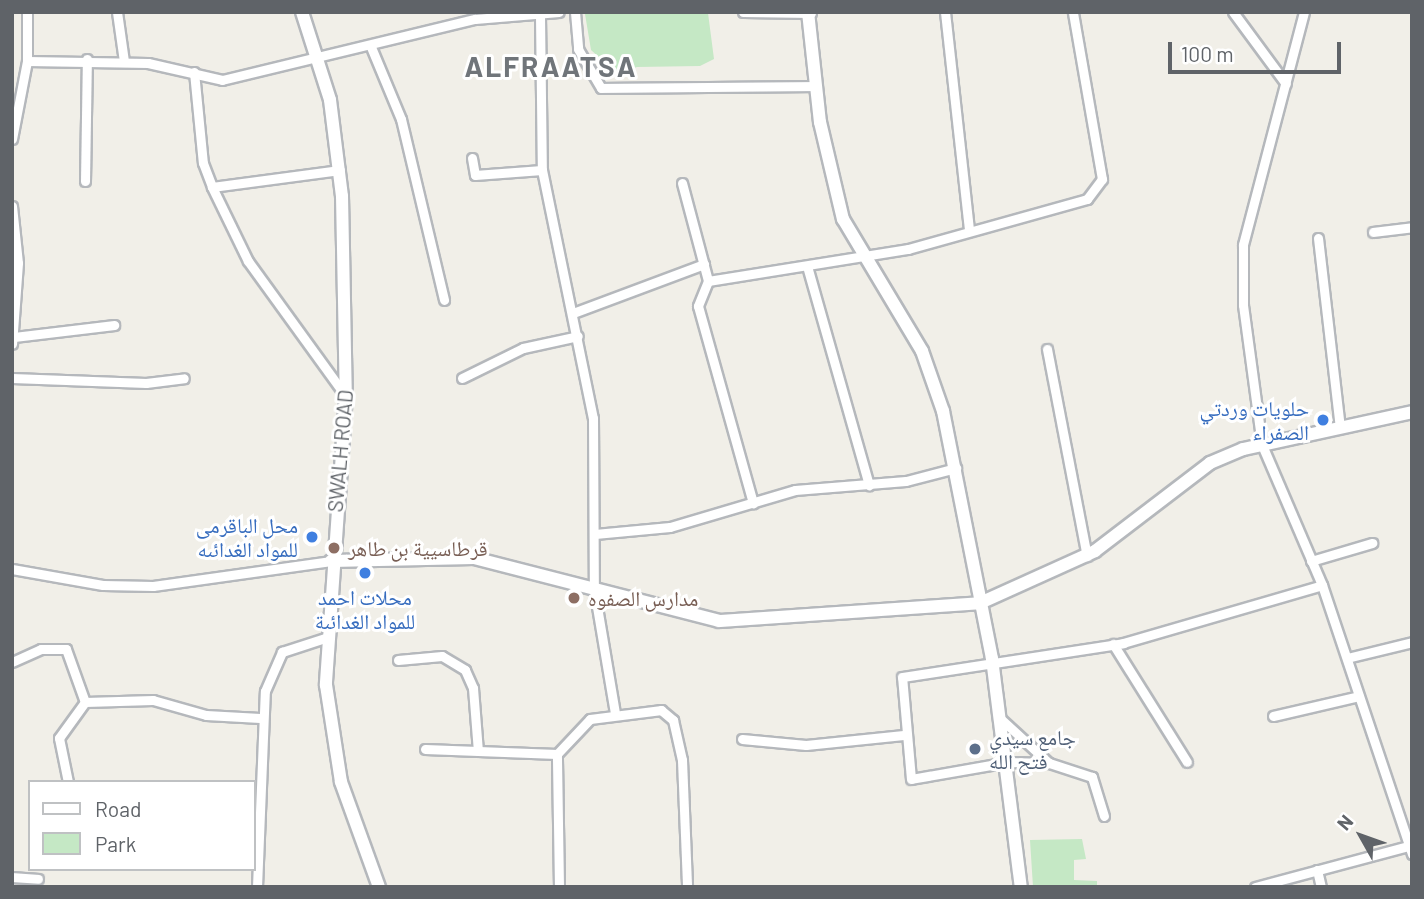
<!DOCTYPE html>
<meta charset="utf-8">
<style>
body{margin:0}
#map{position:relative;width:1424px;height:899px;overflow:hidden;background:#f1efe8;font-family:Barlow,"Noto Naskh Arabic",sans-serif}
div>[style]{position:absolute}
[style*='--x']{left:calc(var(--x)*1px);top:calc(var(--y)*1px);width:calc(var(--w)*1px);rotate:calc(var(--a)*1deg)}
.green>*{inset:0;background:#c5e8c5}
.roads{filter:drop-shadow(2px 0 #b5b8bc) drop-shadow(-2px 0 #b5b8bc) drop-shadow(0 2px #b5b8bc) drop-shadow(0 -2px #b5b8bc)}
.minor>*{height:9px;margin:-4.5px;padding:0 4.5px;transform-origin:4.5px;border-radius:4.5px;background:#fff}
.tertiary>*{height:12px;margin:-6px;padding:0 6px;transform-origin:6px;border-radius:6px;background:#fff}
.dots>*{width:19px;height:19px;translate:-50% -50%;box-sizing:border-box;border:4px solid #fff;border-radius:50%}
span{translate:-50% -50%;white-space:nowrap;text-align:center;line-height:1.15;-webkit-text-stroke:6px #fff;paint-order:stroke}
.shop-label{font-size:21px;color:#366cbe}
.right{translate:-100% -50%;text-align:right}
.street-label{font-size:21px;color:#5f6368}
.education-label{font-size:21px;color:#785e54}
.left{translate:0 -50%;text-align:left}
.service-label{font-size:21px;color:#4e5e75}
.district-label{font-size:28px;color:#70757a;font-weight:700;letter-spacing:2px}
.frame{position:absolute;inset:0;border:14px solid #5f6368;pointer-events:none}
.legend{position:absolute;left:28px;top:780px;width:228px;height:91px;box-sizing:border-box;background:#fff;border:2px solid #bfc1c3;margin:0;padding:9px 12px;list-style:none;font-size:21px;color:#5f6368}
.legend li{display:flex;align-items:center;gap:14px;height:35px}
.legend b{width:35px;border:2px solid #bfc1c3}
.north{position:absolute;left:1326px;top:801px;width:70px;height:70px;-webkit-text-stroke:5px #fff;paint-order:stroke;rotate:310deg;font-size:19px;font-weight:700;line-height:28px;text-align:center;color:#5f6368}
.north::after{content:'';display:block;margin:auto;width:24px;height:32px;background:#5f6368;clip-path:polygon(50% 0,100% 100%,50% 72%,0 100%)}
.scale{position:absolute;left:1168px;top:42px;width:173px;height:32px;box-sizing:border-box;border:4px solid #5f6368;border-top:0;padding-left:9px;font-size:21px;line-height:24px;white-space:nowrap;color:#5f6368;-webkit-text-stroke:5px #fff;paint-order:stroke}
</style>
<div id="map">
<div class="green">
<i style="clip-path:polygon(708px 13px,714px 59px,700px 66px,637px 67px,604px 78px,601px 59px,591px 50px,585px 14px)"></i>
<i style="clip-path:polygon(1082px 839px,1086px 859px,1074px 860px,1074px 880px,1097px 881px,1097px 887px,1033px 887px,1030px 840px)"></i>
</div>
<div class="roads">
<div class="minor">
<i style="--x:117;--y:12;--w:49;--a:81.9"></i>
<i style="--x:575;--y:12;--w:37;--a:85"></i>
<i style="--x:578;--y:49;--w:45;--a:59.5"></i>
<i style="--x:601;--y:88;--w:214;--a:-0.5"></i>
<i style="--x:743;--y:12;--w:68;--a:0.8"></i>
<i style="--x:945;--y:12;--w:220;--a:83.7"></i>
<i style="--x:1233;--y:12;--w:89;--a:53.6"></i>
<i style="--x:1304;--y:12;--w:241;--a:104.7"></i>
<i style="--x:1243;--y:245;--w:60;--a:90"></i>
<i style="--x:1243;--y:305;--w:141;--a:82.3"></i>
<i style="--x:1262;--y:445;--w:152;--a:66.8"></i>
<i style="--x:1322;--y:585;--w:284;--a:71.5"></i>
<i style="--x:540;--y:16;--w:154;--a:89.3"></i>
<i style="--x:542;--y:170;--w:253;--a:78.4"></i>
<i style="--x:593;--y:418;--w:171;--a:89.7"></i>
<i style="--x:594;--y:589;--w:126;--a:80.4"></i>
<i style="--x:371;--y:47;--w:78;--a:67.4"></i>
<i style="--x:401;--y:119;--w:186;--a:76.6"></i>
<i style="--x:27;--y:61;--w:121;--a:0.9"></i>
<i style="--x:148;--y:63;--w:76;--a:12.9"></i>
<i style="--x:222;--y:80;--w:260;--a:-13.6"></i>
<i style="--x:475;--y:19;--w:84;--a:-4.8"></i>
<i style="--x:194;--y:72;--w:91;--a:84.4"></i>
<i style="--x:203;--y:163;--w:26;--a:69"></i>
<i style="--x:212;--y:187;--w:129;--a:-7.6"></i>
<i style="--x:12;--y:139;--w:79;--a:-79.1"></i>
<i style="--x:27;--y:61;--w:49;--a:-90"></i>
<i style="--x:472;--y:158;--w:17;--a:80"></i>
<i style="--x:475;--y:175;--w:67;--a:-4.3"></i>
<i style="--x:85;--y:181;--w:122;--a:-89.1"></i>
<i style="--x:682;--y:183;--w:101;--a:75.1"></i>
<i style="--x:708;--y:281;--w:27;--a:112"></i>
<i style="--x:698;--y:306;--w:205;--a:74.4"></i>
<i style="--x:212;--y:187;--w:82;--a:64.1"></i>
<i style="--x:248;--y:261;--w:165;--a:54.1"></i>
<i style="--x:12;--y:206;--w:57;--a:84"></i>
<i style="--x:18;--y:263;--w:81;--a:94.2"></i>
<i style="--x:1373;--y:232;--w:39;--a:-7"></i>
<i style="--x:1318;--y:238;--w:191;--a:83.4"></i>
<i style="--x:807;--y:266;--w:228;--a:74.2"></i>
<i style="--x:708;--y:281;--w:203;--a:-9.1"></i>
<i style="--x:908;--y:249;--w:186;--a:-15.6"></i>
<i style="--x:1087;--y:199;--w:25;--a:-53"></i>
<i style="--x:1102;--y:179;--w:169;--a:-99.9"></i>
<i style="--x:573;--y:313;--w:140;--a:-20.5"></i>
<i style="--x:14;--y:337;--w:101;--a:-6.8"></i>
<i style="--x:1047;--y:349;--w:211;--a:79.1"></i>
<i style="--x:12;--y:378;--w:134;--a:2.1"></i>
<i style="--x:146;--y:383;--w:38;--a:-7"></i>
<i style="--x:462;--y:378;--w:68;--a:-26.2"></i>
<i style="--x:523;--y:348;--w:56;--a:-12.3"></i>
<i style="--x:595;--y:534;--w:75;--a:-5.3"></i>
<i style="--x:670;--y:527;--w:130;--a:-16.5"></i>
<i style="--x:795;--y:490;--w:111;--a:-4.6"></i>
<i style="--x:906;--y:481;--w:52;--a:-14.6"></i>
<i style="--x:1311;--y:561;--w:64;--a:-16.4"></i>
<i style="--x:12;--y:569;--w:92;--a:10"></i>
<i style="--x:103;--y:585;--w:50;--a:1.1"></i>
<i style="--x:153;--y:586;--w:180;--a:-8"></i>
<i style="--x:1113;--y:644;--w:139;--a:57.9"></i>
<i style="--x:1347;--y:658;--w:67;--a:-13.8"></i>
<i style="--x:398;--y:660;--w:44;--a:-5.2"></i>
<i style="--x:442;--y:656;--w:27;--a:31"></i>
<i style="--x:465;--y:670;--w:20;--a:66"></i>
<i style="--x:473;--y:688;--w:63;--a:85.5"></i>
<i style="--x:12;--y:662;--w:32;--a:-24"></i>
<i style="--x:41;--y:649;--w:25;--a:0"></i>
<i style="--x:66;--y:649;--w:56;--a:70.3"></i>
<i style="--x:1273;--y:716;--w:88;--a:-13.1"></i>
<i style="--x:1002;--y:720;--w:64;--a:42.5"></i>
<i style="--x:742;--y:739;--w:64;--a:5.4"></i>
<i style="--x:806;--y:745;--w:98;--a:-5.9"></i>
<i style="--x:425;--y:749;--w:132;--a:2.2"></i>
<i style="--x:68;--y:782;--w:45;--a:-101.6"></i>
<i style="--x:59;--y:738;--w:44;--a:-54.2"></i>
<i style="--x:85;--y:702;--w:68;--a:-1.7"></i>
<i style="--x:153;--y:700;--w:55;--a:15.8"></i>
<i style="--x:206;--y:715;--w:54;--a:3.2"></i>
<i style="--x:1104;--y:816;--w:41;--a:-107.1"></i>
<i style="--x:1092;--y:777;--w:45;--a:-162"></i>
<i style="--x:1049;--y:763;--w:41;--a:-178.6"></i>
<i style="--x:1008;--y:762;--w:98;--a:170.1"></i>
<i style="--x:911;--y:779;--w:102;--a:-95"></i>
<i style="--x:902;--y:677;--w:224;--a:-8.7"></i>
<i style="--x:1123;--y:643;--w:207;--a:-16.2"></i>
<i style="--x:1317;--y:870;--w:17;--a:77"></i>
<i style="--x:12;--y:877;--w:26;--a:4"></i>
<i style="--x:257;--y:887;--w:196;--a:-87.7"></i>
<i style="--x:265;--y:691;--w:43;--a:-66.4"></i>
<i style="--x:282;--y:652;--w:48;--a:-18.1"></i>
<i style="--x:559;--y:887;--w:133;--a:-90.9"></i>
<i style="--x:557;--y:754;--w:48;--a:-46.7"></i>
<i style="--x:590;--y:719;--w:72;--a:-7.2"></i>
<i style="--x:661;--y:710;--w:16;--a:40"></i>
<i style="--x:673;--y:720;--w:41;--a:77.3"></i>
<i style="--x:682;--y:760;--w:127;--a:87.7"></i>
<i style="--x:1255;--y:887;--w:163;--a:-15"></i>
</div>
<div class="tertiary">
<i style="--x:302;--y:12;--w:92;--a:72.3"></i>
<i style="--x:330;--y:100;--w:97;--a:82.9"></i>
<i style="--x:342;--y:196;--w:200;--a:88.9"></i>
<i style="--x:346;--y:396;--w:290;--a:94"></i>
<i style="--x:326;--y:685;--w:98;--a:81.2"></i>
<i style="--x:341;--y:782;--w:112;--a:70.1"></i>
<i style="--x:808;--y:12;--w:111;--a:83.8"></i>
<i style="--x:820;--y:122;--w:100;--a:76.7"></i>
<i style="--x:843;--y:219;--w:154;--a:59.1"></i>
<i style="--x:922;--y:351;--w:64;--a:70.7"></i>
<i style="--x:943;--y:411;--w:253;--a:78.8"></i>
<i style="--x:992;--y:659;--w:230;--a:82.8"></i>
<i style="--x:331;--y:561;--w:143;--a:-1.2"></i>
<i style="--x:474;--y:558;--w:253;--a:14.4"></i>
<i style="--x:719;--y:621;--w:262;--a:-3.9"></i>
<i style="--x:980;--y:603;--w:126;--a:-24.3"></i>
<i style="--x:1095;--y:551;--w:145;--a:-37.4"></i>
<i style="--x:1210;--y:463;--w:36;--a:-23"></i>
<i style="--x:1243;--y:449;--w:173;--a:-12.3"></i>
</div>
</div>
<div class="dots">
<i style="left:1323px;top:420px;background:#3f7fe0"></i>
<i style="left:312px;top:537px;background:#3f7fe0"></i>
<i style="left:334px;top:548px;background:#8d6e63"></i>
<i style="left:365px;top:573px;background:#3f7fe0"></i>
<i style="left:574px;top:598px;background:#8d6e63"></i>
<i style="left:975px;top:749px;background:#5c6f8a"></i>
</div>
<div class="shop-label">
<span class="right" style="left:1309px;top:420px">حلويات وردتي<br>الصفراء</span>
<span class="right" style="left:298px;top:537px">محل الباقرمى<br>للمواد الغدائىه</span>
<span style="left:365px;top:609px">محلات احمد<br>للمواد الغدائىة</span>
</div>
<div class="street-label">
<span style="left:340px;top:451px;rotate:-85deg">SWALH ROAD</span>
</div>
<div class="education-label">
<span class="left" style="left:348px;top:548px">قرطاسيية بن طاهر</span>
<span class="left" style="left:588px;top:598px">مدارس الصفوه</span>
</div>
<div class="service-label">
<span class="left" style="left:989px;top:749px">جامع سيدي<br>فتح الله</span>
</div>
<div class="district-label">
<span style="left:551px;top:66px">ALFRAATSA</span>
</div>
<div class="frame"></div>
<ul class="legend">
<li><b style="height:9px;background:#fff"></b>Road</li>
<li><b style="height:19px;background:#c5e8c5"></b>Park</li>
</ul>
<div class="north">N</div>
<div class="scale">100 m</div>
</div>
